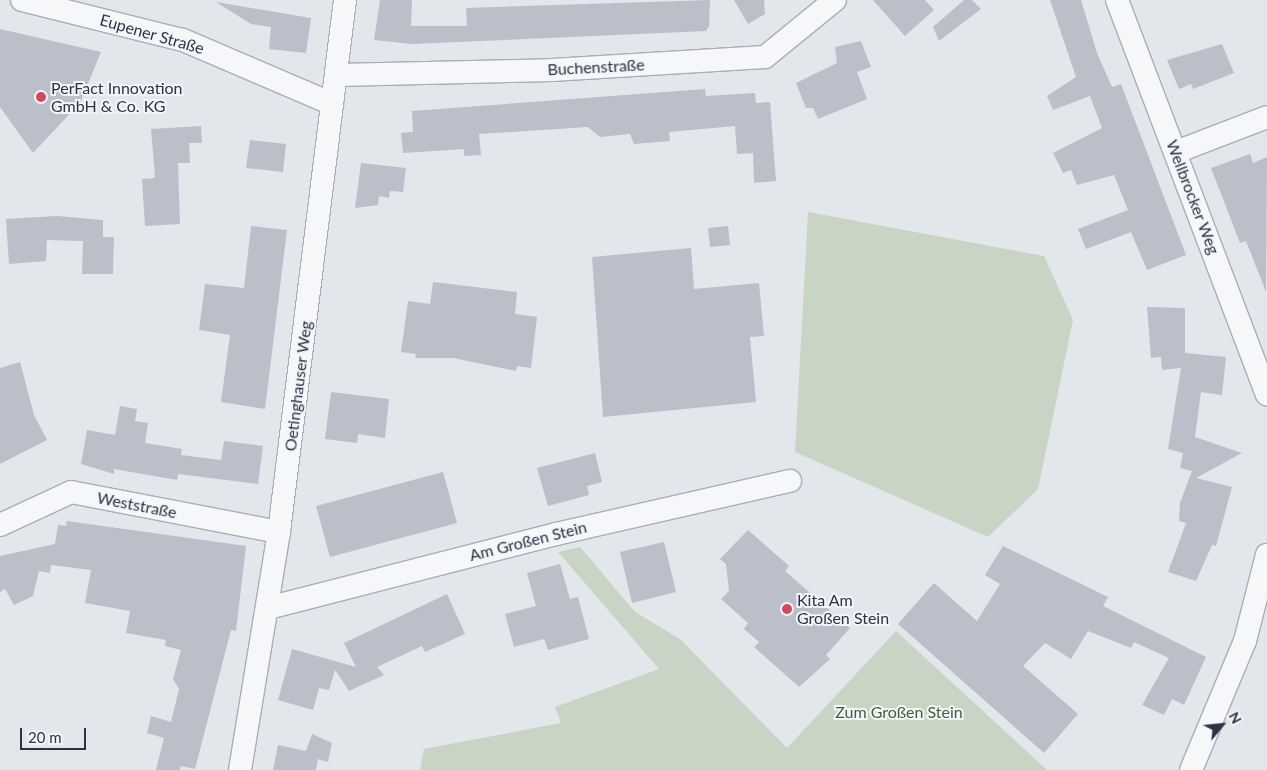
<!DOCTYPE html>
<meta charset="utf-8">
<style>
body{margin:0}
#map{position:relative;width:1267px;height:770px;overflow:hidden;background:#e3e6eb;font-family:Lato,sans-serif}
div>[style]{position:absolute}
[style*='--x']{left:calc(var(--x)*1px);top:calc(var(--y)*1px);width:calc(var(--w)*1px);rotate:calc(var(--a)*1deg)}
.green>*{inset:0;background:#c8d5c4}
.building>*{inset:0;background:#babfc9}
.roads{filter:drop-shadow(1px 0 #a8adb6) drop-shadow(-1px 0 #a8adb6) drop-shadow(0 1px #a8adb6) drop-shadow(0 -1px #a8adb6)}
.minor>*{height:22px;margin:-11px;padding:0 11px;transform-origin:11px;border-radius:11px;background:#f6f7f9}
.dots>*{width:14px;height:14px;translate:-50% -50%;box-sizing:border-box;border:2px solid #f3f5f8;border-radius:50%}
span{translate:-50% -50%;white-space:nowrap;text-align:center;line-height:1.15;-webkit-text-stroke:4px #f3f5f8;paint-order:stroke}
.street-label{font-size:16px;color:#2b3344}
.poi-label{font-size:16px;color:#2b3344}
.left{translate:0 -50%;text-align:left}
.park-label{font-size:16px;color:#3f5f38}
.north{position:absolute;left:1197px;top:700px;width:50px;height:50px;-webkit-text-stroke:4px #f3f5f8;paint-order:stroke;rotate:62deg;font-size:14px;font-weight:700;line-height:20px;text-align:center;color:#2b3344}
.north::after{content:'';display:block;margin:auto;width:18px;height:22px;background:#2b3344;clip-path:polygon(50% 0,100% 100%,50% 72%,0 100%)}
.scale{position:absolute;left:20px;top:728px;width:66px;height:22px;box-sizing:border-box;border:2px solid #2b3344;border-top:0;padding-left:6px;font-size:15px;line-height:18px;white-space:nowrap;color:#2b3344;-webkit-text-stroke:4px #f3f5f8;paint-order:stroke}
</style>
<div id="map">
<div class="green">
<i style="clip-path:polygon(808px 212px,1044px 256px,1073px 320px,1038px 489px,988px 537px,795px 452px)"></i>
<i style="clip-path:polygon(580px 547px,635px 612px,680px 639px,787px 748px,896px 631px,1047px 770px,420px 770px,424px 749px,561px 723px,555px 707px,659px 669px,558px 552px)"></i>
</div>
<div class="building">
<i style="clip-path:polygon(380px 0,412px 0,411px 26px,467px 26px,466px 8px,710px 0,709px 26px,706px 31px,412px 44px,374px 40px)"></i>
<i style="clip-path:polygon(734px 0,764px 0,765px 14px,748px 24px)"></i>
<i style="clip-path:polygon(873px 0,925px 0,934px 10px,905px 36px)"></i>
<i style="clip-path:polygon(964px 0,972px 0,981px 9px,939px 41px,933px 27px)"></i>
<i style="clip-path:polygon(1050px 0,1081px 0,1097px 53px,1112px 87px,1121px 84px,1186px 255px,1147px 270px,1131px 232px,1086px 249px,1078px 229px,1128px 210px,1114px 175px,1077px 185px,1071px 170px,1063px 173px,1053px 153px,1102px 128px,1090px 96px,1053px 110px,1047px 96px,1076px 77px)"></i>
<i style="clip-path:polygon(216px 2px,311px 18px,306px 53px,269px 49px,271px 27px,251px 24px)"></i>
<i style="clip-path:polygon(0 29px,101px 52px,80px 103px,33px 153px,0 107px)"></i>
<i style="clip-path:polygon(861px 41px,871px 67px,857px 72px,867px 99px,818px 119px,813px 108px,806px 108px,796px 83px,837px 63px,835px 47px)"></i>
<i style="clip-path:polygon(1222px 44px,1234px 73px,1193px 89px,1191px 84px,1179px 89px,1167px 60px)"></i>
<i style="clip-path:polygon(705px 89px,706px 96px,755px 93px,756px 103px,770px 102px,776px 181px,754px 183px,753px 153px,737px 154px,735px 126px,669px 132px,670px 141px,634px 144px,630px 134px,600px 137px,588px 127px,479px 134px,481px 155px,464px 156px,464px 149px,403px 153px,401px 133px,413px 132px,412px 111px)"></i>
<i style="clip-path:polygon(201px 126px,202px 143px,189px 143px,190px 163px,178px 163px,180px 224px,145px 226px,142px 179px,155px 178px,151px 129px)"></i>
<i style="clip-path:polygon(250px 140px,286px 144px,283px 172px,246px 168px)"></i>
<i style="clip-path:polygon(1250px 154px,1253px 163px,1267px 157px,1266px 292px,1246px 241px,1240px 243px,1211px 168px)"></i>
<i style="clip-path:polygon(361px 163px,406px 168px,403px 192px,390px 191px,389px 198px,379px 196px,378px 205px,355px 208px)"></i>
<i style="clip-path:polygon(57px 216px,103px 220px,103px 237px,114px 237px,113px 274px,82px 274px,83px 241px,47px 240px,46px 261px,9px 264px,6px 219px)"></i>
<i style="clip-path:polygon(251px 226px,287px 230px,265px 409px,221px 402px,230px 335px,199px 330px,205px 284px,244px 288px)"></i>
<i style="clip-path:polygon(728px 226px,730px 245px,710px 247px,708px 228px)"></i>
<i style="clip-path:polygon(691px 248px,694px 289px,759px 283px,764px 336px,750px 337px,756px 402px,603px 417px,592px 257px)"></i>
<i style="clip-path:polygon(433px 282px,517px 292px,515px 314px,537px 317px,531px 368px,517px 366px,516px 371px,453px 358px,415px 358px,416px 354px,401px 352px,408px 301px,430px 304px)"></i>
<i style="clip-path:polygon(1147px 307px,1185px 308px,1185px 353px,1226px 357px,1222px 395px,1201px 392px,1195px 437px,1242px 453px,1196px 478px,1232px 487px,1216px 546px,1212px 545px,1196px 581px,1168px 572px,1186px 523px,1179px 521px,1180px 503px,1192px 471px,1180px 468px,1183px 453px,1168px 449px,1181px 368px,1162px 370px,1161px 357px,1151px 358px)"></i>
<i style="clip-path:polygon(20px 362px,34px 415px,47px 440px,0 464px,0 368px)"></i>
<i style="clip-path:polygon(331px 392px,389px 399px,385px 438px,358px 434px,357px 443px,325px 439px)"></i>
<i style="clip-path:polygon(120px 406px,137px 409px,135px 421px,148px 423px,145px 443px,182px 449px,181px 455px,221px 460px,224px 441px,263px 446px,258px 484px,178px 474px,177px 480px,114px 469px,114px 474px,81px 464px,87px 430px,115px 435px)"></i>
<i style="clip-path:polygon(595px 453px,602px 482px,587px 486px,589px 495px,548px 506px,537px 468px)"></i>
<i style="clip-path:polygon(443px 472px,457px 523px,330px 557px,316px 506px)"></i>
<i style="clip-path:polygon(67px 521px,246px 546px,236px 631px,231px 630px,195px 769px,181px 766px,180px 770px,156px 770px,164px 738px,147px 733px,151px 716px,171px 722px,179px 689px,173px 679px,181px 650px,165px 646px,166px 640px,126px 633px,130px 611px,85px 603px,91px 570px,51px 565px,50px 573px,39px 571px,33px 596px,14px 605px,5px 589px,0 592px,0 556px,55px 544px,58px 525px,66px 526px)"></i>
<i style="clip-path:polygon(748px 530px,789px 566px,785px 571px,850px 628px,826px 655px,830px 659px,799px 687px,754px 647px,759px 642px,744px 629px,748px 623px,721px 599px,729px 591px,726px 564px,720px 559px)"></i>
<i style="clip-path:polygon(664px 542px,676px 592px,632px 603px,620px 552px)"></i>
<i style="clip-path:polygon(1003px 546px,1108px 597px,1103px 606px,1206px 657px,1184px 705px,1172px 699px,1164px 715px,1142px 705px,1169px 658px,1134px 642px,1131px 648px,1088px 631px,1071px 659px,1045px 643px,1023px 666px,1078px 714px,1044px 753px,898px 624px,934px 583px,977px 621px,1000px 584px,985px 575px)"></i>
<i style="clip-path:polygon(560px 564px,570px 599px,578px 597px,589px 639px,548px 650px,544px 639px,514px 647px,505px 614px,536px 606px,527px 573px)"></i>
<i style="clip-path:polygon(447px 594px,465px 634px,425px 652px,422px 646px,377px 667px,384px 675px,349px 691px,335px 670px,329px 690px,319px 688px,313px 710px,278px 700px,292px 649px,356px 667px,344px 643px)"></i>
<i style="clip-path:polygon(312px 734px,332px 743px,328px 762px,318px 759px,316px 770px,273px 770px,278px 745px,306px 751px)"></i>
</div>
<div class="roads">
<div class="minor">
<i style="--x:22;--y:0;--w:166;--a:14"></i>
<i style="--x:183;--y:40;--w:162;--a:23.2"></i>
<i style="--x:1117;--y:0;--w:422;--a:69.2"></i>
<i style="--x:337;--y:75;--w:215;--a:-1.3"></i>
<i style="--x:552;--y:70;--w:213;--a:-3.5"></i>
<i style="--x:765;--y:57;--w:90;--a:-39.2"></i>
<i style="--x:1176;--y:152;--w:97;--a:-21"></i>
<i style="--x:0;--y:525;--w:78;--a:-24.9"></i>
<i style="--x:71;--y:492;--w:212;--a:10.9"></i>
<i style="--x:268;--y:608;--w:297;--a:-14.4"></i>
<i style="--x:556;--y:534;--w:240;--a:-12.8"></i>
<i style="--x:240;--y:770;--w:241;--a:-80.7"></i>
<i style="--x:279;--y:532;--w:536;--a:-82.93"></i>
<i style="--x:1191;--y:770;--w:140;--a:-67.3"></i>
<i style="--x:1245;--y:641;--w:89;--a:-75.7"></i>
</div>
</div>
<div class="dots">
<i style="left:41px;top:97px;background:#ce4a5c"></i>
<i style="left:787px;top:609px;background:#ce4a5c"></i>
</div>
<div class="street-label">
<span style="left:152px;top:34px;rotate:16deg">Eupener Straße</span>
<span style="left:596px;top:67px;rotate:-3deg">Buchenstraße</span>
<span style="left:1193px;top:197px;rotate:69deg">Wellbrocker Weg</span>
<span style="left:298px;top:386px;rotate:-83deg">Oetinghauser Weg</span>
<span style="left:137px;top:505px;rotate:11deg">Weststraße</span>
<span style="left:528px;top:541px;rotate:-14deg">Am Großen Stein</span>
</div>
<div class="poi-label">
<span class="left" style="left:51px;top:97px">PerFact Innovation<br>GmbH &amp; Co. KG</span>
<span class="left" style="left:797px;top:609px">Kita Am<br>Großen Stein</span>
</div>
<div class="park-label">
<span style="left:899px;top:712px">Zum Großen Stein</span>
</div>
<div class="north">N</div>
<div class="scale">20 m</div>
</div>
